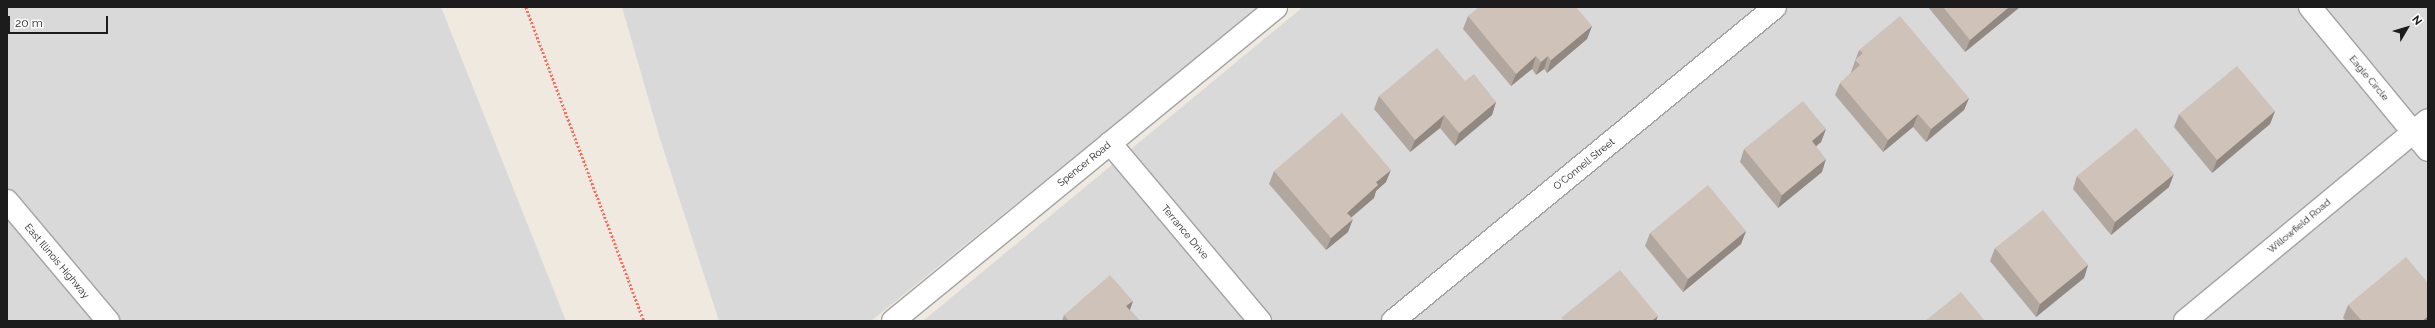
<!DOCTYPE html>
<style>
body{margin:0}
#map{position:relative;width:2435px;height:328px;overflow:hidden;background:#efe9e0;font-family:Raleway,sans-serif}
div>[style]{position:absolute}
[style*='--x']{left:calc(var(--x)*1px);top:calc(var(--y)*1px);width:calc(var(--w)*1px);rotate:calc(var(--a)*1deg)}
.residential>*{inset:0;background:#dad9d9}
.path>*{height:2.5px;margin-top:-1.25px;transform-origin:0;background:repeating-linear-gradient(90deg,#ff6d61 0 2px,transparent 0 4px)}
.roads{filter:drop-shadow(1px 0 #a3a3a3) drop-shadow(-1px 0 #a3a3a3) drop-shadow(0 1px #a3a3a3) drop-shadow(0 -1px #a3a3a3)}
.minor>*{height:22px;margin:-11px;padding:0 11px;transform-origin:11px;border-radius:11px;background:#fff}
.wall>*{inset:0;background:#b2a79f}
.shaded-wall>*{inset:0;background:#918882}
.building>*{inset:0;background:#cfc2b9}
span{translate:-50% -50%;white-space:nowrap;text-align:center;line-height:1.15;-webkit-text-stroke:3.5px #fff;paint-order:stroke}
.street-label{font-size:10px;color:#1c1c1c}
.frame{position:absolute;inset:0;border:8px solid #1c1c1c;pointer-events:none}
.north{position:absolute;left:2387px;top:8px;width:40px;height:40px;-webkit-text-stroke:3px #fff;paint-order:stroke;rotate:52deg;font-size:11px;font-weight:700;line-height:16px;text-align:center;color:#1c1c1c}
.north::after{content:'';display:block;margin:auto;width:14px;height:18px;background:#1c1c1c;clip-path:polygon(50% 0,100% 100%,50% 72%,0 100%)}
.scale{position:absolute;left:8px;top:16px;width:100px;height:18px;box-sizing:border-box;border:2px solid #1c1c1c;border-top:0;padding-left:5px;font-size:12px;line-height:14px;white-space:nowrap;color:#1c1c1c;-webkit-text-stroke:3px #fff;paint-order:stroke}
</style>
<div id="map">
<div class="residential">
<i style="clip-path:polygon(7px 7px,441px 7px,566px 321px,110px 321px,7px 195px)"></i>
<i style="clip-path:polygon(622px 7px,1259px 7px,871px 321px,719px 321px,660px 139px)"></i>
<i style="clip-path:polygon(1303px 7px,2428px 7px,2428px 321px,923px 321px)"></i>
<i style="clip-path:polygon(7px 213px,97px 321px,7px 321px)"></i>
</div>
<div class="path">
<i style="--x:526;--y:7;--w:335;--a:69.4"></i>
</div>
<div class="roads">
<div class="minor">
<i style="--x:2310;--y:7;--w:185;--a:50.5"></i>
<i style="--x:1110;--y:143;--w:233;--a:49.9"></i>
<i style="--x:7;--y:201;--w:157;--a:49.9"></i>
<i style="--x:893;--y:321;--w:495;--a:-39.3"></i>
<i style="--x:1393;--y:321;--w:494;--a:-39.4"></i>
<i style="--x:2185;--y:321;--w:315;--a:-39.6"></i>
</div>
</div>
<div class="wall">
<i style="clip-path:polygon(1928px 7px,2020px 7px,1965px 52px)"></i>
<i style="clip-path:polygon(1468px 16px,1592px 26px,1587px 39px,1547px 73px,1544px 69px,1536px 75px,1532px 69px,1511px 86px,1463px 29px)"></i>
<i style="clip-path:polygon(1859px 50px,1969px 98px,1964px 110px,1926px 142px,1913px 127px,1883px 152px,1835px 95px,1840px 83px,1851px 73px,1851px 72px)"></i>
<i style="clip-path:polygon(1465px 81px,1496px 102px,1492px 115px,1455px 146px,1440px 128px,1410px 152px,1374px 109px,1379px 96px)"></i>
<i style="clip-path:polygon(2275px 111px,2270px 124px,2212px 173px,2174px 127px,2179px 114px)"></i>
<i style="clip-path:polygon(1826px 129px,1821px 142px,1816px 146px,1822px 172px,1778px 208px,1740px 162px,1744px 149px)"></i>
<i style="clip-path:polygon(1274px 171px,1386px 182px,1376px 191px,1374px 198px,1351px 218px,1348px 232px,1326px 250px,1269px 184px)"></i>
<i style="clip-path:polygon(2077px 176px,2169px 187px,2111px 235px,2073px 189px)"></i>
<i style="clip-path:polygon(1746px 231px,1741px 244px,1683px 292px,1645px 246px,1650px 233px)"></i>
<i style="clip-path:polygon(1995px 248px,2088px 265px,2084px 278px,2036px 317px,1990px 261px)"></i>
<i style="clip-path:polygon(1133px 301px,1130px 310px,1140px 321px,1062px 321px,1064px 315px)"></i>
<i style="clip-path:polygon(2348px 305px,2428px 321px,2346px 321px,2343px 318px)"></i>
</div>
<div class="shaded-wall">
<i style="clip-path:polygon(2009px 7px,2020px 7px,1965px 52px,1970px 40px)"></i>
<i style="clip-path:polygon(1592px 26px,1587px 39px,1547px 73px,1551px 60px)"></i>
<i style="clip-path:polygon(1536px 56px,1532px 69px,1511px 86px,1516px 74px)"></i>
<i style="clip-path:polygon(1548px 56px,1544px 69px,1536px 75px,1541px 62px)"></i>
<i style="clip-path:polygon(1969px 98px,1964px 110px,1926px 142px,1931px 129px)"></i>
<i style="clip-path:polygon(1496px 102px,1492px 115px,1455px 146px,1459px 133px)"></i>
<i style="clip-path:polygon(2275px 111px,2270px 124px,2212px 173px,2217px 160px)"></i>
<i style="clip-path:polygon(1918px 114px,1913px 127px,1883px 152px,1888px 140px)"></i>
<i style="clip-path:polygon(1444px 115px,1440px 128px,1410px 152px,1415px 140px)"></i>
<i style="clip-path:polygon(1826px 129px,1821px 142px,1807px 154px,1812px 141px)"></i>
<i style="clip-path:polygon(1826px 159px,1822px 172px,1778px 208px,1782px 195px)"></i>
<i style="clip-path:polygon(1391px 170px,1386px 182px,1376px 191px,1374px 198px,1342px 225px,1347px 213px,1376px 182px)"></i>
<i style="clip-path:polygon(2174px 174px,2169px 187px,2111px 235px,2115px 222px)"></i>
<i style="clip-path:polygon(1353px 219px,1348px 232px,1326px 250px,1331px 238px)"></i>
<i style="clip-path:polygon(1746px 231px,1741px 244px,1683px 292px,1688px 279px)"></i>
<i style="clip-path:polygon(2088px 265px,2084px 278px,2036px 317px,2040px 304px)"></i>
<i style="clip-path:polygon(1133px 301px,1128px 314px,1126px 306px)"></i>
<i style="clip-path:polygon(1658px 316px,1656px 321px,1651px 321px)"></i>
<i style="clip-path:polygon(2428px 316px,2428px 321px,2422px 321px)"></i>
</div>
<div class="building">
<i style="clip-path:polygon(1479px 7px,1576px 7px,1592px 26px,1551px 60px,1548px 56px,1541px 62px,1536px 56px,1516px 74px,1468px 16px)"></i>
<i style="clip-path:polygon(1943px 7px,2009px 7px,1970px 40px)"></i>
<i style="clip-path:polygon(1900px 16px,1969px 98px,1931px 129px,1918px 114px,1888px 140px,1840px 83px,1860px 65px,1855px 60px,1863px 53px,1859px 50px)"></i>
<i style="clip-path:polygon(1437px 48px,1465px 81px,1474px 74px,1496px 102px,1459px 133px,1444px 115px,1415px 140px,1379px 96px)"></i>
<i style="clip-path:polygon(2237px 66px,2275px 111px,2217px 160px,2179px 114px)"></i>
<i style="clip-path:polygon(1803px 101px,1826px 129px,1812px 141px,1826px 159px,1782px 195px,1744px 149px)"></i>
<i style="clip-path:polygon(1342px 113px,1391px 170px,1376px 182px,1378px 185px,1347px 213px,1353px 219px,1331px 238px,1274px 171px)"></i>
<i style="clip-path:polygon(2136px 128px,2174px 174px,2115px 222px,2077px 176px)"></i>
<i style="clip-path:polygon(1708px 185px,1746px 231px,1688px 279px,1650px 233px)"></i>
<i style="clip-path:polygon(2043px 210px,2088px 265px,2040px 304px,1995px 248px)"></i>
<i style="clip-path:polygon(2406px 257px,2428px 283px,2428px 316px,2422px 321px,2362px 321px,2348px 305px)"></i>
<i style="clip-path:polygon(1620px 270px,1658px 316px,1651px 321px,1564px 321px,1561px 318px)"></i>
<i style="clip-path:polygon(1110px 275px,1133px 301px,1126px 306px,1140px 321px,1069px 321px,1064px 315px)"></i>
<i style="clip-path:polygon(1961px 292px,1985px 321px,1925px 321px)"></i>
</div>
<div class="street-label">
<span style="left:2369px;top:78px;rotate:50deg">Eagle Circle</span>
<span style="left:1084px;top:164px;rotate:-39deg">Spencer Road</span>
<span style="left:1584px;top:164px;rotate:-39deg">O'Connell Street</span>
<span style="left:2299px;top:226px;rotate:-40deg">Willowfield Road</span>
<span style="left:1185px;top:232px;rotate:50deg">Terrance Drive</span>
<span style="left:57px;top:261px;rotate:50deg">East Illinois Highway</span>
</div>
<div class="frame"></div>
<div class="north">N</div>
<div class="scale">20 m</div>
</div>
